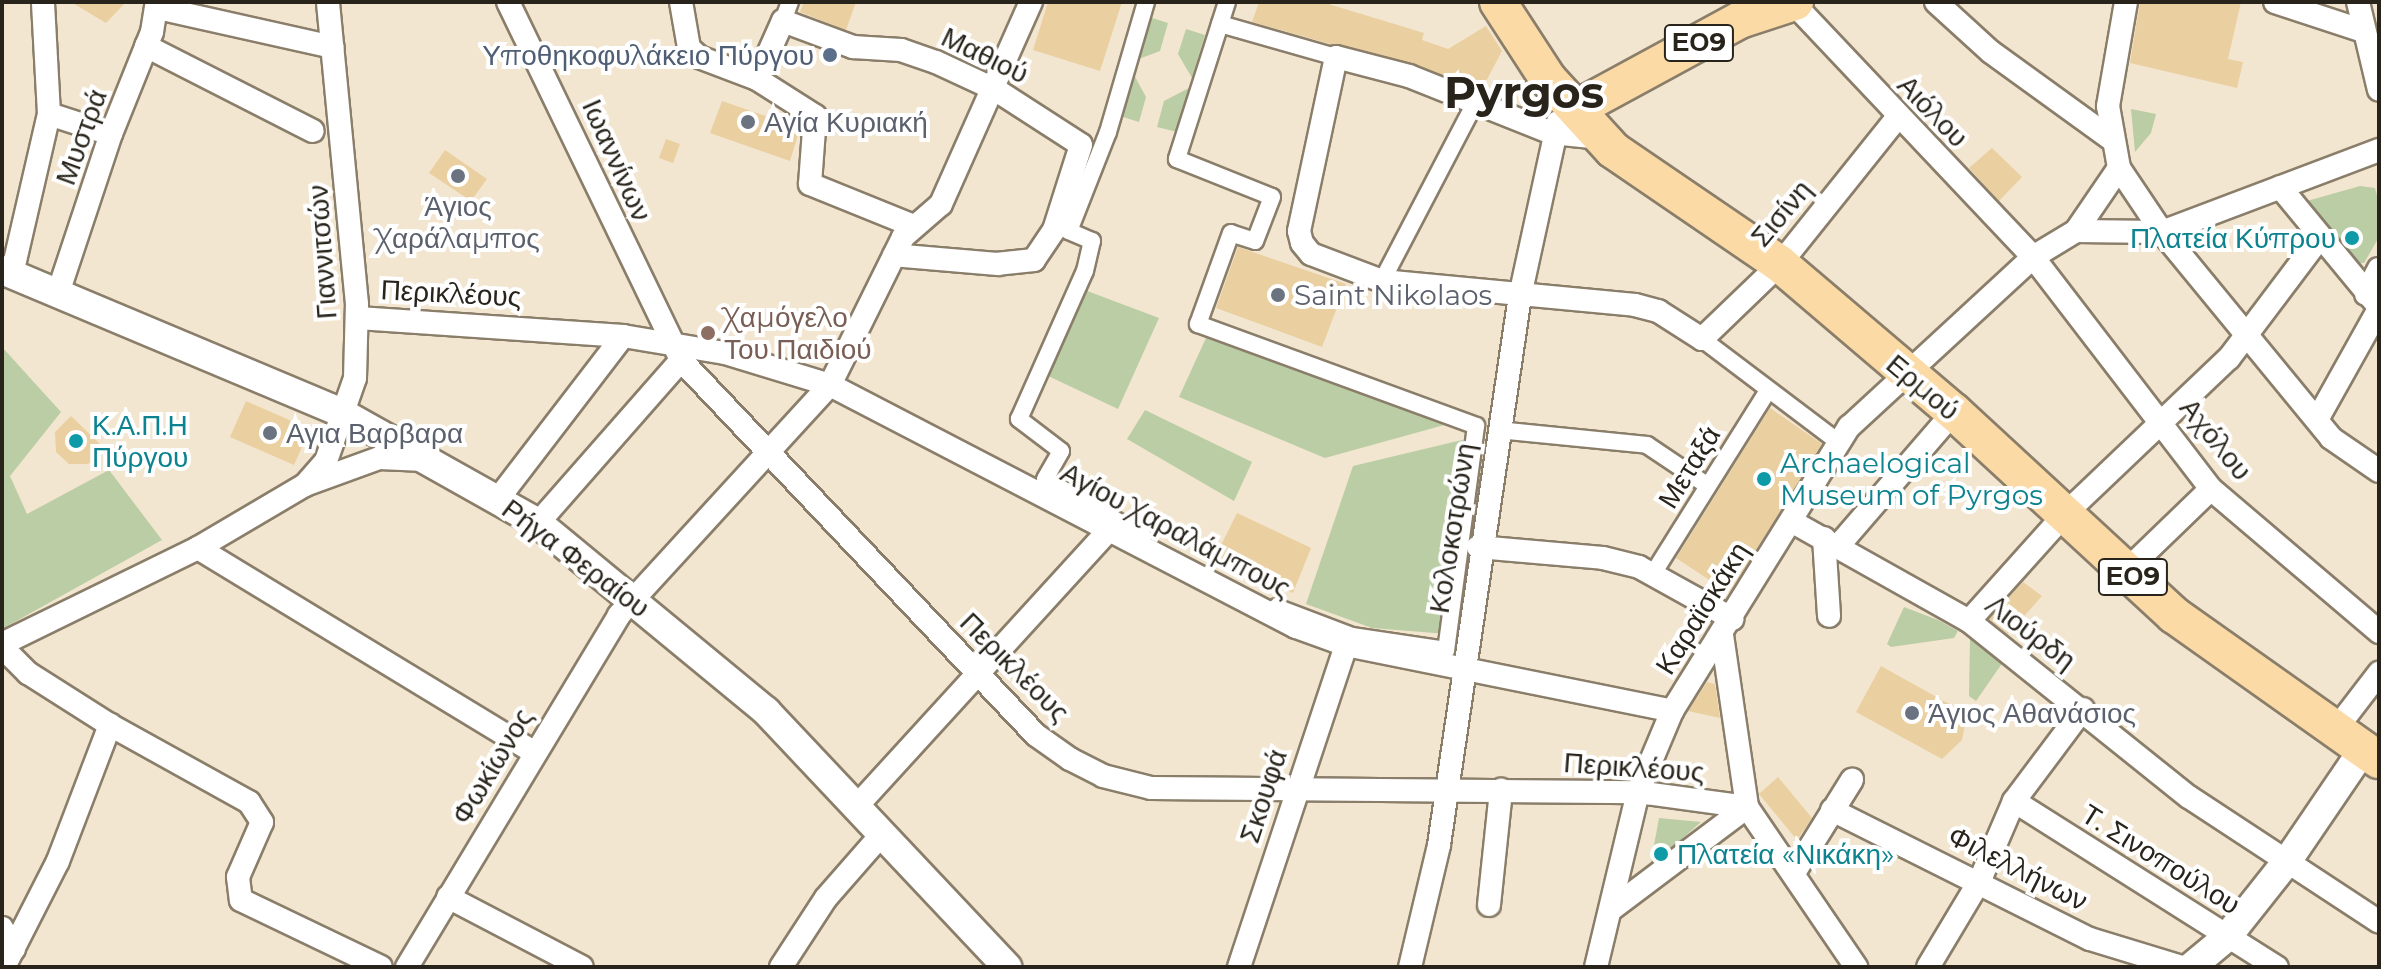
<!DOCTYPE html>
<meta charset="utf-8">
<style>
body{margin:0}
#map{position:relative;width:2381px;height:969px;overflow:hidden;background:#f3e6d0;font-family:Montserrat,sans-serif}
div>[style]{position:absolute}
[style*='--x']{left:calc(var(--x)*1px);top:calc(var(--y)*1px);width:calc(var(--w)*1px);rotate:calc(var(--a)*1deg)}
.green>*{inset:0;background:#bbcda4}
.building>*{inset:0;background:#eacfa0}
.roads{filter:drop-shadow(2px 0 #8a7e6a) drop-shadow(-2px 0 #8a7e6a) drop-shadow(0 2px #8a7e6a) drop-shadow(0 -2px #8a7e6a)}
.pedestrian>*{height:16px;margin:-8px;padding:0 8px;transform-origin:8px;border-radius:8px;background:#fff}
.minor>*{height:22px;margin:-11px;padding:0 11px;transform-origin:11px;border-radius:11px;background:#fff}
.tertiary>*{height:28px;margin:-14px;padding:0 14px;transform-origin:14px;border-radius:14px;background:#fff}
.primary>*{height:36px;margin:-18px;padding:0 18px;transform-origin:18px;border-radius:18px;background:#fbdaa6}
.dots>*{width:22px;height:22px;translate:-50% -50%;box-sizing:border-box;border:4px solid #fff;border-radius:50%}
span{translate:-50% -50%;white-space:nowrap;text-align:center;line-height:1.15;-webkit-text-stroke:8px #fff;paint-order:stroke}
.shield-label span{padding:2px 6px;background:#fff;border:2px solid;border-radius:6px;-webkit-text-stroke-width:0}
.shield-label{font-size:26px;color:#28241b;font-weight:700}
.service-label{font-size:28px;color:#4e5e75}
.right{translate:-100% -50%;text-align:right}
.street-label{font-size:28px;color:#28241b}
.worship-label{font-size:28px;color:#5b616d}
.left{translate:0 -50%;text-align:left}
.culture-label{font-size:28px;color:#0d838f}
.education-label{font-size:28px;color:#785e54}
.town-label{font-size:44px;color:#28241b;font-weight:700}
.frame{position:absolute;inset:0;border:4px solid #28241b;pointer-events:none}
</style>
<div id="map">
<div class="green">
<i style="clip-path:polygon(1149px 17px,1168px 23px,1160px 51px,1136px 60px)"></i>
<i style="clip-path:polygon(1186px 29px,1205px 35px,1192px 78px,1178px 54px)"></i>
<i style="clip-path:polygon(1133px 73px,1146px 97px,1139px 122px,1120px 116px)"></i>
<i style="clip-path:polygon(1189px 88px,1177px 132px,1157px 127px,1164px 101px)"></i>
<i style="clip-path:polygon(2131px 109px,2156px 114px,2151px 133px,2135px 152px)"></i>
<i style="clip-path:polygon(2360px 186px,2375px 188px,2379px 203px,2379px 237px,2364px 263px,2356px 263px,2300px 203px)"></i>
<i style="clip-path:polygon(1082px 289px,1159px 318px,1118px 409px,1044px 374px)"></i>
<i style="clip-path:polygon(1211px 327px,1448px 424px,1325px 458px,1179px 397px)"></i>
<i style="clip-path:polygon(2px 347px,61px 412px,10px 476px,27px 514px,109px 470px,162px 540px,2px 629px)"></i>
<i style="clip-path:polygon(1145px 410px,1252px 462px,1234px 501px,1127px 439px)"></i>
<i style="clip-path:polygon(1466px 439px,1479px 444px,1447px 634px,1372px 628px,1306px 604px,1353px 466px)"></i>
<i style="clip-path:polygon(1904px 607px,1938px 620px,1958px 631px,1954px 638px,1891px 647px,1887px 644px)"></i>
<i style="clip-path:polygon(1970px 638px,2003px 662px,1976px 701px,1969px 696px)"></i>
<i style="clip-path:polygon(1659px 818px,1701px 822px,1650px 867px)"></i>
</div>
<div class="building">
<i style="clip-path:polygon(71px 2px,126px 2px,106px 23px)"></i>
<i style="clip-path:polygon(804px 2px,856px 2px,846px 30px,800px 12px)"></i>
<i style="clip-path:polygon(1048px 2px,1122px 2px,1100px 71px,1033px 50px)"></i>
<i style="clip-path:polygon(1259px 2px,1322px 2px,1424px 33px,1422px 40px,1448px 49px,1486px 26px,1502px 51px,1483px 87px,1252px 22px)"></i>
<i style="clip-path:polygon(2140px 2px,2241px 2px,2228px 59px,2243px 62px,2237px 88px,2130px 63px)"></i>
<i style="clip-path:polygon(722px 101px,800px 128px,790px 161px,710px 133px)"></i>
<i style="clip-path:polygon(666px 139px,680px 144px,673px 163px,659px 158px)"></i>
<i style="clip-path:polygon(1992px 148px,2022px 177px,1999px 201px,1969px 168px)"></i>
<i style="clip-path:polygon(445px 150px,487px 179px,471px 201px,429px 173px)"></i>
<i style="clip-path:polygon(1238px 247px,1346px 284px,1322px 347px,1216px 308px)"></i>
<i style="clip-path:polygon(246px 401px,310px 429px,294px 465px,230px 437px)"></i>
<i style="clip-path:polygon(1770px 408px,1822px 444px,1729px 593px,1676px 558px)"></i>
<i style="clip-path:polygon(71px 416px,106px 450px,88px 464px,69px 464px,56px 452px,55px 432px)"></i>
<i style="clip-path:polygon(1237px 513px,1311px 548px,1293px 593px,1214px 559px)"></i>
<i style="clip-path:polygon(2023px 582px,2042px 596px,2008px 634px,1989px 619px)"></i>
<i style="clip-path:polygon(1881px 666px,1967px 714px,1962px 740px,1942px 759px,1856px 712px)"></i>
<i style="clip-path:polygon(1707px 682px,1715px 684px,1720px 718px,1688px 711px)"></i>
<i style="clip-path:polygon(1778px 777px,1812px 818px,1797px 840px,1759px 794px)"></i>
</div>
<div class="roads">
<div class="pedestrian">
<i style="--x:1227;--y:2;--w:165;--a:107.7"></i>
<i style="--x:1177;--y:159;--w:102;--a:21.8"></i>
<i style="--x:1272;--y:197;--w:47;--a:111.1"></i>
<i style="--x:1255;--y:241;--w:25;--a:-162"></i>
<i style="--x:1231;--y:233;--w:97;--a:109.9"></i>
<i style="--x:1198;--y:324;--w:296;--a:20.1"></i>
<i style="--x:1476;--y:426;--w:226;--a:97.6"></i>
<i style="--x:1446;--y:650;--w:95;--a:-171.5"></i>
<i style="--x:1352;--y:636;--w:81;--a:-159.1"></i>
<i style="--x:783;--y:21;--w:20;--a:-70"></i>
<i style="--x:1220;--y:24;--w:121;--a:15.9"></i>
<i style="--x:1382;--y:281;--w:201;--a:-62.4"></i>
<i style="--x:1702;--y:339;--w:171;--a:37.1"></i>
<i style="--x:1498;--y:430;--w:150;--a:5.7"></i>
<i style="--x:1647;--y:445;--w:73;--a:33.9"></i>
<i style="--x:1143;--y:536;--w:113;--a:-149.8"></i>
<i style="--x:1045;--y:479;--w:32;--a:-60"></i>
<i style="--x:1061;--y:451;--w:53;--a:-142.7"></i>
<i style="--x:1019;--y:419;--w:162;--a:-66"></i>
<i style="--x:1085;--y:271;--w:31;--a:-77"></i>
<i style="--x:1092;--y:241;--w:25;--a:-157"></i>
<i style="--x:1069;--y:231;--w:106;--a:-68.5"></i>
<i style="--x:1108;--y:132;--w:135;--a:-73.7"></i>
<i style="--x:1656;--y:569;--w:209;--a:-57.9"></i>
</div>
<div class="minor">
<i style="--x:508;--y:2;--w:398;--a:64.2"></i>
<i style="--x:681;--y:360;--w:516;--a:46.57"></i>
<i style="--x:1036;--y:735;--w:42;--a:35.2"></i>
<i style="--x:1070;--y:759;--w:37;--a:27"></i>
<i style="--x:1103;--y:776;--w:49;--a:14"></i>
<i style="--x:1151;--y:788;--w:487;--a:0.5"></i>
<i style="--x:1638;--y:792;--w:110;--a:7.8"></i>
<i style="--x:681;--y:2;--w:47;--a:80.1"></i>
<i style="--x:689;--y:48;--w:13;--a:42"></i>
<i style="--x:699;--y:57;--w:62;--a:20.8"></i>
<i style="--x:757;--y:79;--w:69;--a:32.5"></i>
<i style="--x:815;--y:116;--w:68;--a:94.2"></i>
<i style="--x:810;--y:184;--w:112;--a:22"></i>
<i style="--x:1936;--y:2;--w:74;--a:42.3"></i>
<i style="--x:1991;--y:52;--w:148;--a:35.9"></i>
<i style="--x:2126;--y:2;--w:106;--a:99.8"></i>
<i style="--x:2108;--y:106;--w:63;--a:79.9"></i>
<i style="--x:2119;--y:168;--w:77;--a:56.1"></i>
<i style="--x:2162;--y:232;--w:266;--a:50.6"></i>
<i style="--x:2331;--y:438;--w:58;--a:34.5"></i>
<i style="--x:2275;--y:2;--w:89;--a:18.2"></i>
<i style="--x:2358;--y:2;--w:90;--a:76.6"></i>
<i style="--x:1793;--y:3;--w:349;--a:46.6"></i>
<i style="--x:2033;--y:257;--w:292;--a:52.5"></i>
<i style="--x:2211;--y:489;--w:221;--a:40.4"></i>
<i style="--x:158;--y:8;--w:179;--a:12.6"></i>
<i style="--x:146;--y:46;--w:187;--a:27"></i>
<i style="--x:757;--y:79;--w:64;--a:-65.9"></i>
<i style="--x:783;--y:21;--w:75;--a:20.4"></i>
<i style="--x:853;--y:47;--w:48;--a:3.6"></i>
<i style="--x:901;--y:50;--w:37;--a:19"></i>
<i style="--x:936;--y:62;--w:66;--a:25"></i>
<i style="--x:996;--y:90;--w:101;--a:32.9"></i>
<i style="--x:1081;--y:145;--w:89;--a:107.6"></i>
<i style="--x:1054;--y:230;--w:36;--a:124"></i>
<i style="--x:1034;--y:260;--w:36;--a:174"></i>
<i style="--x:998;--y:264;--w:104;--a:-175.1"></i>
<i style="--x:49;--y:114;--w:65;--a:17.9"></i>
<i style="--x:1601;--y:138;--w:49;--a:-174.2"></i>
<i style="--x:1552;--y:133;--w:154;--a:-158.3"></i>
<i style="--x:1409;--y:76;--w:75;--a:-165.4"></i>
<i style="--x:1336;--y:57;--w:178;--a:102"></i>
<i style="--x:1299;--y:231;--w:12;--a:76"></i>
<i style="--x:1302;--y:243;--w:14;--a:51"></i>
<i style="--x:1311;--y:254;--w:76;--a:20.8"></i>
<i style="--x:1382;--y:281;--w:254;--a:5.4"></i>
<i style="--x:1635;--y:305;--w:24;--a:15"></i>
<i style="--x:1658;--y:311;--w:52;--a:32.5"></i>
<i style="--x:1702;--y:339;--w:108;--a:-43.9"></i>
<i style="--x:1780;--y:264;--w:187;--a:-51.3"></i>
<i style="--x:2280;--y:187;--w:156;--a:50.5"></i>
<i style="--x:2076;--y:231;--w:86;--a:0.7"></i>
<i style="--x:2162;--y:232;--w:232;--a:-20.7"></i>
<i style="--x:12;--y:274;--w:164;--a:-77"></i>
<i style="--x:49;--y:114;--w:112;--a:-93.1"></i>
<i style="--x:58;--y:293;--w:168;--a:-71.6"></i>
<i style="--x:111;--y:134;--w:110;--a:-68.1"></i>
<i style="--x:152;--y:32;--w:30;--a:-81"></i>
<i style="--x:2366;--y:294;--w:28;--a:-63"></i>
<i style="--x:358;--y:318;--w:266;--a:3.9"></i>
<i style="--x:623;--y:336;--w:103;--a:9.5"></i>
<i style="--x:725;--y:353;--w:110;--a:16.9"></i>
<i style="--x:830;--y:385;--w:525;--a:27.44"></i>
<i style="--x:1296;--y:627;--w:53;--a:19.8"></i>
<i style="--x:1346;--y:645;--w:333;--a:11.4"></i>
<i style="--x:2318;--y:418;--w:125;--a:-60.8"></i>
<i style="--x:305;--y:485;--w:32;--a:-49"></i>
<i style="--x:326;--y:461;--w:88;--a:-70.7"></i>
<i style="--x:355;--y:378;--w:74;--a:-88.5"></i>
<i style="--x:357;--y:304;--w:303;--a:-95.5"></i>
<i style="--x:498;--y:499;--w:205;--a:-52.5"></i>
<i style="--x:1791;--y:521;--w:204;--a:29.3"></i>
<i style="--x:1969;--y:621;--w:282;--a:38.7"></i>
<i style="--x:2189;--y:797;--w:227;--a:33.3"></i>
<i style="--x:538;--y:523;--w:217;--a:-48.7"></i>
<i style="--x:1824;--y:538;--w:78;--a:86.3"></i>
<i style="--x:1839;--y:545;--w:176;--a:-49.2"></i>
<i style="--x:1478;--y:547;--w:125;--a:5"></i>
<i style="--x:1603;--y:558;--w:37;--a:14"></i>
<i style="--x:1639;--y:567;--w:107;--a:29"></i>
<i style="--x:198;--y:548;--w:393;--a:31.3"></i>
<i style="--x:2126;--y:571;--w:118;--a:-44"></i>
<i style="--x:1969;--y:621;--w:144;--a:-48.1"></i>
<i style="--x:2065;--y:514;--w:226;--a:-43.6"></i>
<i style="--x:2229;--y:358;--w:148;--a:-53"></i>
<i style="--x:1722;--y:635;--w:174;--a:81.7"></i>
<i style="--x:1747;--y:807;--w:194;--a:55.7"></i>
<i style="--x:2;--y:644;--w:218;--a:-26.1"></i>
<i style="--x:198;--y:548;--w:124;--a:-30.5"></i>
<i style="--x:305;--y:485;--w:79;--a:-20"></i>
<i style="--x:379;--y:458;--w:45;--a:2.5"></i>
<i style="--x:2;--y:647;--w:37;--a:45"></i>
<i style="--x:28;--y:673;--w:97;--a:32.4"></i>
<i style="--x:110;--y:725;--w:159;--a:29"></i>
<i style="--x:249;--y:802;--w:24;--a:57"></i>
<i style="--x:262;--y:822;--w:60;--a:113.6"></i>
<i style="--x:238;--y:877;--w:23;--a:83"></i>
<i style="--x:241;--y:900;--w:155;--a:25.6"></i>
<i style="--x:2336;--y:729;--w:71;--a:-52.5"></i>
<i style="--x:2014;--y:801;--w:311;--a:32.3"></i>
<i style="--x:856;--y:807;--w:375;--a:-47.6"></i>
<i style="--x:1832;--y:810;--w:288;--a:26.6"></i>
<i style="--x:2090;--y:939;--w:96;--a:16.9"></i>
<i style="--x:1794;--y:873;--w:110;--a:-58.1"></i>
<i style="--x:448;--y:897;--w:151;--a:27.6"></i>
<i style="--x:1489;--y:905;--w:116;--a:-84"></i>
<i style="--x:1613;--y:908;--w:168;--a:-37"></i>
<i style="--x:2;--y:928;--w:24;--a:60"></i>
<i style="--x:4;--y:967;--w:119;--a:-63"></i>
<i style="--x:58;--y:861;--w:146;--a:-69.1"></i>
<i style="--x:407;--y:967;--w:411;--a:-58.9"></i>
<i style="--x:619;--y:615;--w:312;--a:-47.5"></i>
<i style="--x:830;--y:385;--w:165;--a:-63.7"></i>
<i style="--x:903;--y:237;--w:50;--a:-41"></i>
<i style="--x:941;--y:204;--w:221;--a:-66"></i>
<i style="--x:781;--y:967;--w:82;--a:-56.9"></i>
<i style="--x:826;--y:898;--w:86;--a:-48.8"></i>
<i style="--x:1239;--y:967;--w:339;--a:-71.6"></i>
<i style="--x:1410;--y:967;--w:125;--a:-76.6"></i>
<i style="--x:1439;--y:845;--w:555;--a:-81.61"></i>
<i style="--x:1520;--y:296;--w:178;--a:-77.7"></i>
<i style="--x:1596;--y:967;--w:180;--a:-76.5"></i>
<i style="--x:1638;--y:792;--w:88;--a:-67.2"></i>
<i style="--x:1672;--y:711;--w:335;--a:-58.1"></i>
<i style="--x:1849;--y:427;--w:251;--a:-42.7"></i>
<i style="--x:2033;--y:257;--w:50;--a:-31.2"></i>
<i style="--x:2076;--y:231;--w:76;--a:-55.7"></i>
<i style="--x:1928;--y:967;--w:101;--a:-59.1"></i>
<i style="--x:1980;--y:880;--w:86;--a:-66.7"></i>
<i style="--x:2014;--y:801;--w:115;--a:-53.1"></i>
</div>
<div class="tertiary">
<i style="--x:2;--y:270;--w:371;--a:22.8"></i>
<i style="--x:344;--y:414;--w:223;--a:29.3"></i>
<i style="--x:538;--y:523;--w:296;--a:39.5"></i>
<i style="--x:766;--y:711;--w:352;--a:46.7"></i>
<i style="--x:2191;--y:967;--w:47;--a:-39.8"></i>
<i style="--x:2227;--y:937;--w:98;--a:-51.6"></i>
<i style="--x:2288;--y:860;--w:135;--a:-55.8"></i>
</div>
<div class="primary">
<i style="--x:1498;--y:2;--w:92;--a:57"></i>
<i style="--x:1548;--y:79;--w:96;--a:47.5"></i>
<i style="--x:1613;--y:150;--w:202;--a:34.3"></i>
<i style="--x:1780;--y:264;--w:228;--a:40.4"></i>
<i style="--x:1954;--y:412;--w:299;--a:42.7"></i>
<i style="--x:2174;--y:615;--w:251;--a:35.3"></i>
<i style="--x:1576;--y:109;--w:187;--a:-28.5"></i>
<i style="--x:1740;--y:20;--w:58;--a:-18.1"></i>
</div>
</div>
<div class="dots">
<i style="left:830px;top:55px;background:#5c6f8a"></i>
<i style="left:748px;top:122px;background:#6b7280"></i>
<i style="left:458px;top:176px;background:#6b7280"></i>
<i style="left:2352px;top:238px;background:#0f9aa8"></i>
<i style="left:1278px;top:295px;background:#6b7280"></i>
<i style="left:708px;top:333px;background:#8d6e63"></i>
<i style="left:270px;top:433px;background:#6b7280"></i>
<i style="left:76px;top:441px;background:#0f9aa8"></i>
<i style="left:1764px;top:479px;background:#0f9aa8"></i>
<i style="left:1912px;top:713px;background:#6b7280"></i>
<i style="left:1661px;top:854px;background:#0f9aa8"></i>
</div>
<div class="shield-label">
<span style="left:1699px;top:43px">ΕΟ9</span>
<span style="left:2133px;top:577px">ΕΟ9</span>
</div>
<div class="service-label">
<span class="right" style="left:814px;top:55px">Υποθηκοφυλάκειο Πύργου</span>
</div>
<div class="street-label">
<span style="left:985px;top:55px;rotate:26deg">Μαθιού</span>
<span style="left:1933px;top:111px;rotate:46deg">Αιόλου</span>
<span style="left:81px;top:137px;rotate:-70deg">Μυστρά</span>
<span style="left:617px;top:160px;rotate:66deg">Ιωαννίνων</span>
<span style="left:1781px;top:213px;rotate:-50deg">Σισίνη</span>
<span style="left:322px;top:252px;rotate:-94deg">Γιαννιτσών</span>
<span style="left:451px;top:293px;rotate:3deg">Περικλέους</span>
<span style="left:1923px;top:387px;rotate:40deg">Ερμού</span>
<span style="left:2216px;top:439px;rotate:51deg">Αχόλου</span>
<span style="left:1689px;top:467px;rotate:-58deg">Μεταξά</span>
<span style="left:1452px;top:528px;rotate:-81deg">Κολοκοτρώνη</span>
<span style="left:1176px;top:530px;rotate:28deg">Αγίου Χαραλάμπους</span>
<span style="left:576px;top:558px;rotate:37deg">Ρήγα Φεραίου</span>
<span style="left:1702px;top:608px;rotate:-58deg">Καραϊσκάκη</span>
<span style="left:2031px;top:632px;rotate:37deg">Λιούρδη</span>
<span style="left:1015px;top:667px;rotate:45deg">Περικλέους</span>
<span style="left:492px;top:766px;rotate:-59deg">Φωκίωνος</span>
<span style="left:1634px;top:767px;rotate:4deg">Περικλέους</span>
<span style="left:1263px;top:796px;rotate:-72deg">Σκουφά</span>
<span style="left:2161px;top:859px;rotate:32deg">Τ. Σινοπούλου</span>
<span style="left:2018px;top:868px;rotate:27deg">Φιλελλήνων</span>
</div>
<div class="worship-label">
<span class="left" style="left:764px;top:122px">Αγία Κυριακή</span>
<span style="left:458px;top:222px">Άγιος<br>Χαράλαμπος</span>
<span class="left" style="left:1294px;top:295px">Saint Nikolaos</span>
<span class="left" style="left:286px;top:433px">Αγια Βαρβαρα</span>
<span class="left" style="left:1928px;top:713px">Άγιος Αθανάσιος</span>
</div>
<div class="culture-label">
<span class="right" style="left:2336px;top:238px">Πλατεία Κύπρου</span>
<span class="left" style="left:92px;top:441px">Κ.Α.Π.Η<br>Πύργου</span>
<span class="left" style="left:1780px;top:479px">Archaelogical<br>Museum of Pyrgos</span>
<span class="left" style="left:1677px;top:854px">Πλατεία «Νικάκη»</span>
</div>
<div class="education-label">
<span class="left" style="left:724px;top:333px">Χαμόγελο<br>Του Παιδιού</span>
</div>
<div class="town-label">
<span style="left:1524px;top:92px">Pyrgos</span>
</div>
<div class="frame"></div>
</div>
